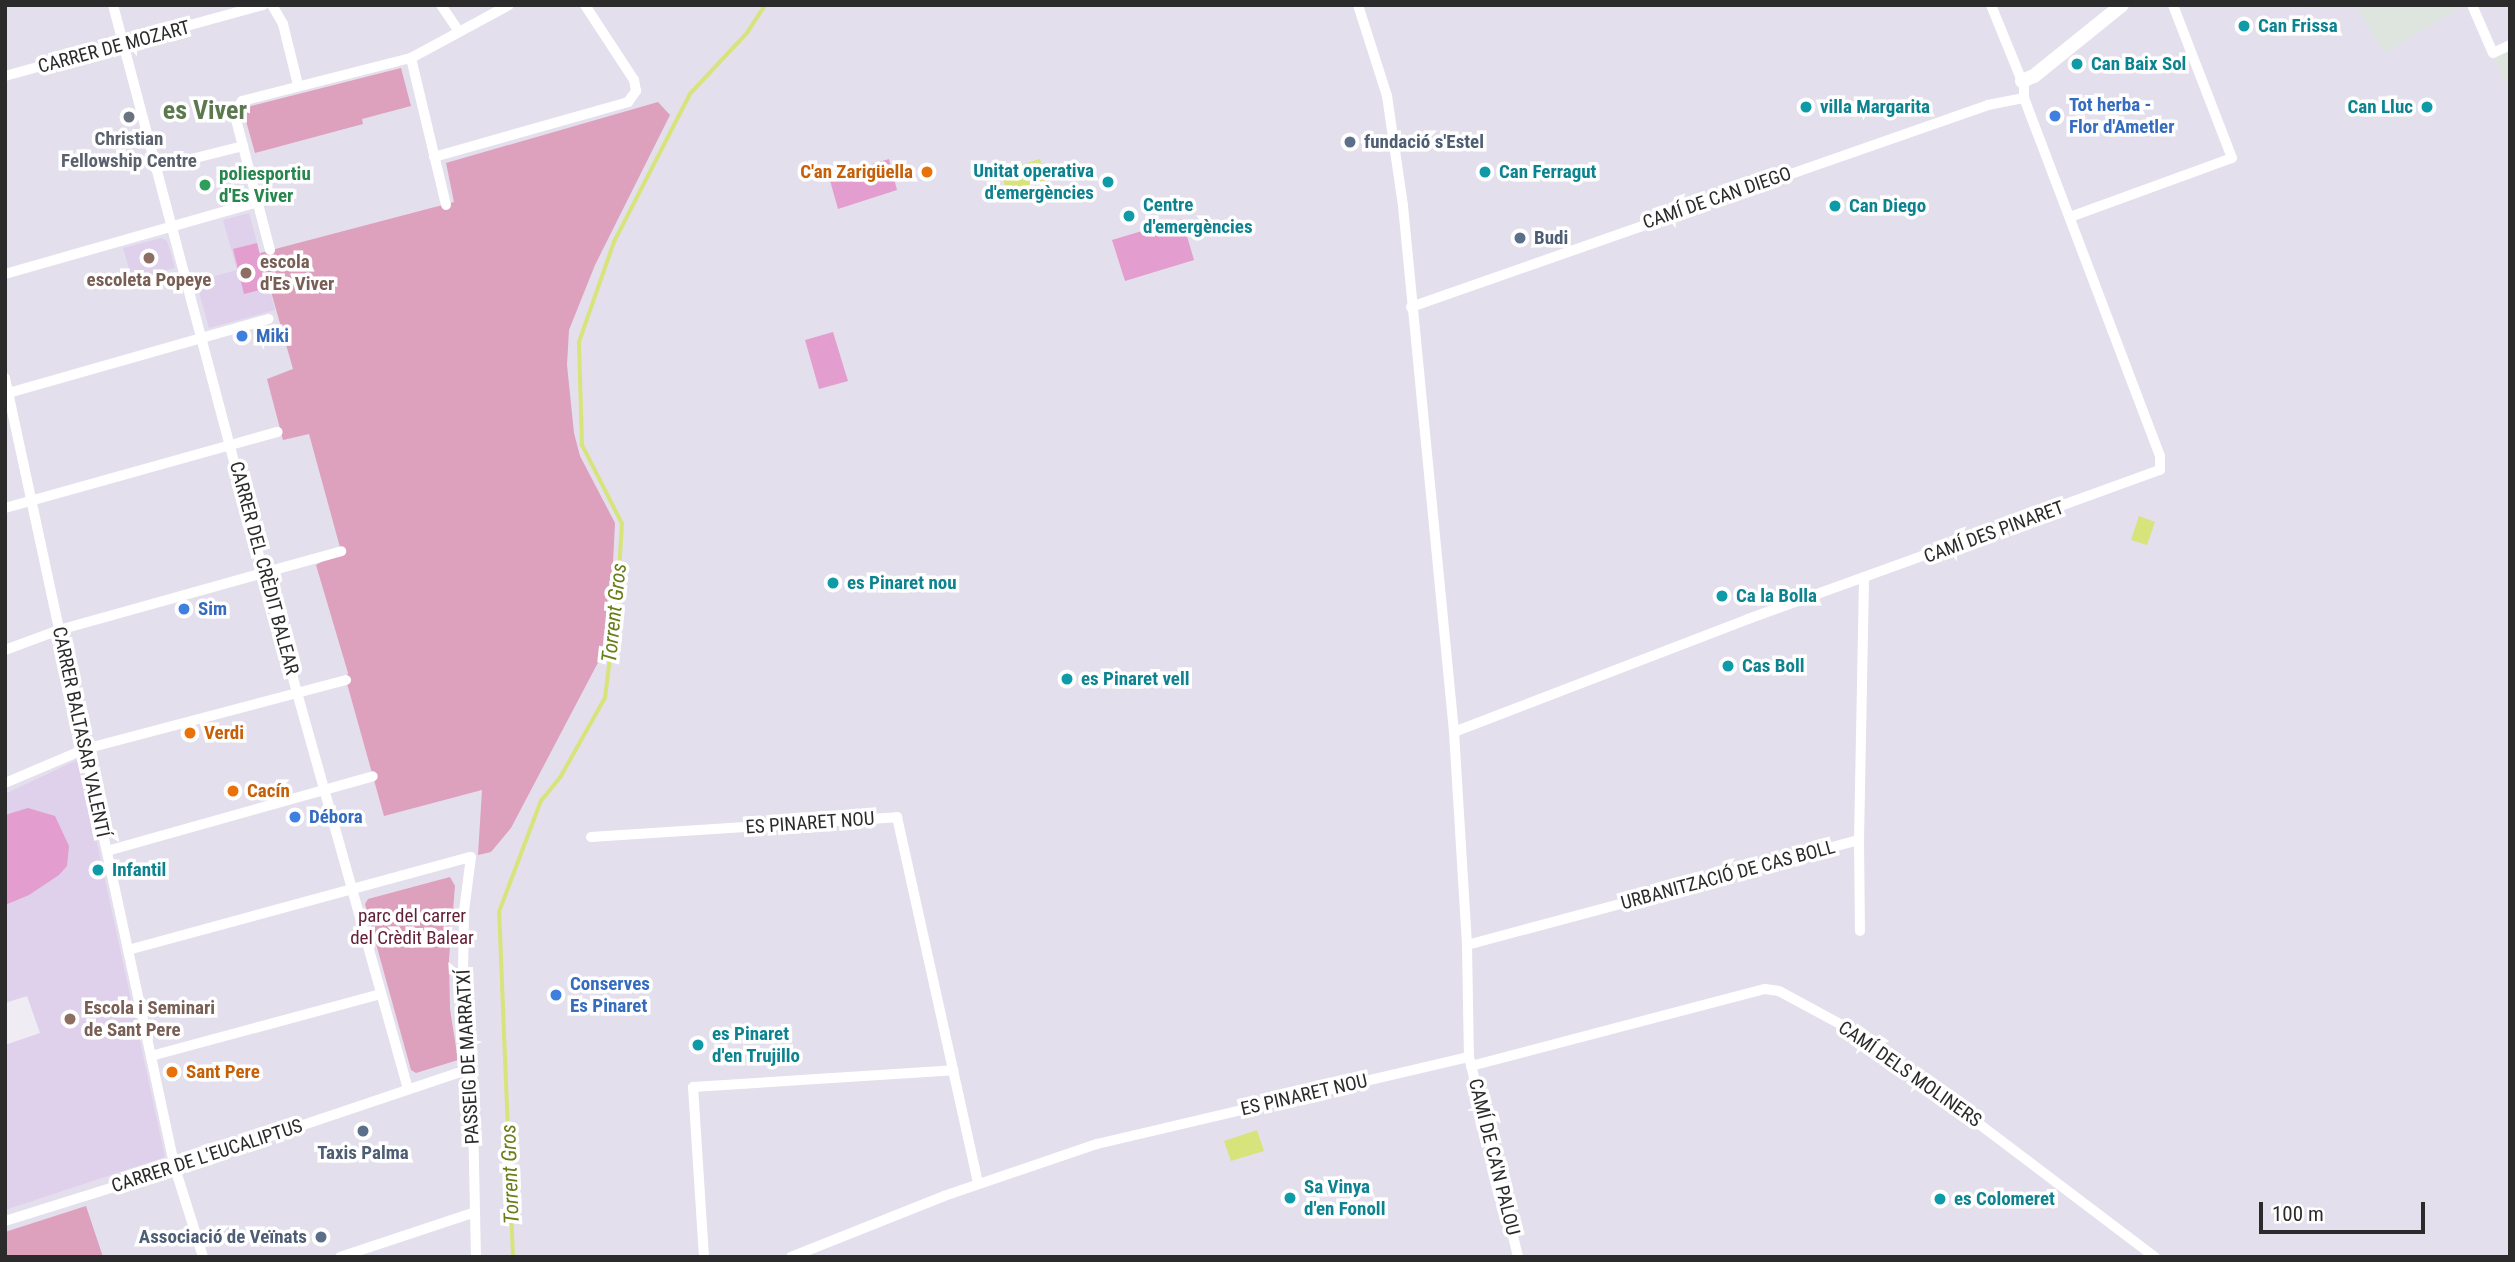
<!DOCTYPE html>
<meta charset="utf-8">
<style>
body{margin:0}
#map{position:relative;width:2515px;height:1262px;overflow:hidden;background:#e4dfec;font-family:"Roboto Condensed",sans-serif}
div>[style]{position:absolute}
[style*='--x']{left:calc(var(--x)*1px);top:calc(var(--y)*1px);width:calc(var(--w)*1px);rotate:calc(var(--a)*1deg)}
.industrial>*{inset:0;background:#dee5df}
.education>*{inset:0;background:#dfd0ec}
.green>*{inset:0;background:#dda0bd}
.pitch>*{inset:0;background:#e39dcf}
.plaza>*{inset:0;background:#f0ecf4}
.water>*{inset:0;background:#d6e47b}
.stream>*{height:3.5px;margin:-1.75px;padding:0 1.75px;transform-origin:1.75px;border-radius:1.75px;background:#d6e47b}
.street>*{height:10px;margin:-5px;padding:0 5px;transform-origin:5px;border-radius:5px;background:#fff}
.secondary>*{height:14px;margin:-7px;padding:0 7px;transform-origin:7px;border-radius:7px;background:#fff}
.dots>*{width:19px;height:19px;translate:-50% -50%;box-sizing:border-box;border:4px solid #fff;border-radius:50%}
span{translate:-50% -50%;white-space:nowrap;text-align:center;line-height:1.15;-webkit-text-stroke:7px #fff;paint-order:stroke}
.culture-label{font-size:19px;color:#0d838f;font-weight:700}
.left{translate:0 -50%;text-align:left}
.right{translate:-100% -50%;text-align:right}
.street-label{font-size:19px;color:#2b2b2b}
.shop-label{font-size:19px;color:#366cbe;font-weight:700}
.worship-label{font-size:19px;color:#5b616d;font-weight:700}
.service-label{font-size:19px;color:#4e5e75;font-weight:700}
.food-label{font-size:19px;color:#c56008;font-weight:700}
.leisure-label{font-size:19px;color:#27864d;font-weight:700}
.education-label{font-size:19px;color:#785e54;font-weight:700}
.park-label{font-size:19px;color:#622137}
.water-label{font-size:21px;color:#697e18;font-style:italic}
.district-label{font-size:26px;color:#5c784f;font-weight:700}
.frame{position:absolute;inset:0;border:7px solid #2b2b2b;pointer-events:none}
.scale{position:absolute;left:2259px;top:1202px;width:166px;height:32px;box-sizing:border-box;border:4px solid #2b2b2b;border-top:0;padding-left:9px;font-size:21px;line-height:24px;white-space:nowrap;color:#2b2b2b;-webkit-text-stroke:5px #fff;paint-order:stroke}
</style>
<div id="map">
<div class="industrial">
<i style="clip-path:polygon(2356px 5px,2462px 5px,2463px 6px,2384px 53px)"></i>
<i style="clip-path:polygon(2510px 49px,2510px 94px,2494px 58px)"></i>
</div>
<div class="education">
<i style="clip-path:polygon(249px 213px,275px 310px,209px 328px,196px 281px,237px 270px,223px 220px)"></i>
<i style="clip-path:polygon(161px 238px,167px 241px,175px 268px,132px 279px,123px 248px)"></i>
<i style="clip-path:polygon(79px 759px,165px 1157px,5px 1210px,5px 794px)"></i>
</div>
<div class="green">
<i style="clip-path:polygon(401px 68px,411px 106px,362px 119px,363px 124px,255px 153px,244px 114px,247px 107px)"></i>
<i style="clip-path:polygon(658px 102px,670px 115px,595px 265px,569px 330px,567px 365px,574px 433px,580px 456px,615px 523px,611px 603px,603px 653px,511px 828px,491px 852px,478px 855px,482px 790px,384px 816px,346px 680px,348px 673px,316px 565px,341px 551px,309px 434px,283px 440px,267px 379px,293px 369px,260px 253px,454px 202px,446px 163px)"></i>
<i style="clip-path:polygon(450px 877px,455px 886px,449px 959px,450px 1009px,458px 1060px,416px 1073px,411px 1070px,365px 904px,368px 899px)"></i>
<i style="clip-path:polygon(86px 1206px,103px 1257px,5px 1257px,5px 1232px)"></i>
</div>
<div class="pitch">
<i style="clip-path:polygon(889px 159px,897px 190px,838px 209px,829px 177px)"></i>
<i style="clip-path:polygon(1182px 219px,1194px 260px,1125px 281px,1112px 240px)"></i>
<i style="clip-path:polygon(257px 243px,268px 288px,244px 294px,233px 249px)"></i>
<i style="clip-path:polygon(833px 332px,848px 381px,819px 389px,805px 340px)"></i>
<i style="clip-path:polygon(28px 808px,55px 816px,69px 846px,67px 866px,59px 875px,29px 895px,5px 905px,5px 815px)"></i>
</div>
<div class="plaza">
<i style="clip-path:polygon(27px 996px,40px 1033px,5px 1045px,5px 1003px)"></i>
</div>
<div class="water">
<i style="clip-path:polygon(1040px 159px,1046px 180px,1007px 191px,1000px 171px)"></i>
<i style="clip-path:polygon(2139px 516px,2155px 522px,2147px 545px,2131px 540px)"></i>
<i style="clip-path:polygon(1257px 1130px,1264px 1151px,1231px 1161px,1224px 1141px)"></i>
</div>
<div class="stream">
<i style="--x:513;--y:1257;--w:345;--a:-92.3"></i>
<i style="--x:499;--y:912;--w:119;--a:-69.3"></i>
<i style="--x:541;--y:801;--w:32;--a:-51"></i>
<i style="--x:561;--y:776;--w:90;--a:-60.6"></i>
<i style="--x:605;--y:698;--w:96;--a:-82.8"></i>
<i style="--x:617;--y:603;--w:79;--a:-86.4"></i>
<i style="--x:622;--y:524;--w:89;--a:-116.9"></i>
<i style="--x:582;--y:445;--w:103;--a:-91.7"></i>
<i style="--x:579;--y:342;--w:106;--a:-70.7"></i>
<i style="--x:614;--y:242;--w:166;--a:-62.8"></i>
<i style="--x:690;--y:94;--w:83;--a:-46.9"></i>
<i style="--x:747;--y:33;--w:33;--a:-57"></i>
</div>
<div class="street">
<i style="--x:113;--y:5;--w:586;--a:75.16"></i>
<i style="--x:263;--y:571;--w:538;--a:74.36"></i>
<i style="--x:272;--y:5;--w:22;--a:60"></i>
<i style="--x:283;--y:24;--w:63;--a:76.2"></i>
<i style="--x:441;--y:5;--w:32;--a:56"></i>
<i style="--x:1358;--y:5;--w:96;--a:72.3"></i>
<i style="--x:1387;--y:96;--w:111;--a:81.7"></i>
<i style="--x:1403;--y:206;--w:528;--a:84.46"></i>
<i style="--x:1454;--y:732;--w:213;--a:86.5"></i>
<i style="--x:1467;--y:945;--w:112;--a:89"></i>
<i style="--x:1469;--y:1057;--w:206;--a:76.2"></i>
<i style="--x:2472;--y:5;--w:52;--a:66.4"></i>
<i style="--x:2493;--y:53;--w:19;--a:-25"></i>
<i style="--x:411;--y:58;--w:151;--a:76.6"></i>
<i style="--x:5;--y:76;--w:268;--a:-15.4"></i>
<i style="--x:434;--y:157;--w:202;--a:-15.8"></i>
<i style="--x:628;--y:102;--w:14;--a:-54"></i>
<i style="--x:636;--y:91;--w:11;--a:-100"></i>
<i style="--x:634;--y:80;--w:90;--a:-123.2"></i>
<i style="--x:155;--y:168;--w:91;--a:-14"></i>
<i style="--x:2070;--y:217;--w:172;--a:-20"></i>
<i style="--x:2232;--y:158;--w:164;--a:-111.1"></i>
<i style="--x:270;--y:250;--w:143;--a:-104.6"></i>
<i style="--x:234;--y:112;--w:14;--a:-54"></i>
<i style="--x:242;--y:101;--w:174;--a:-14.3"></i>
<i style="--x:411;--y:58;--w:111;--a:-28.4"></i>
<i style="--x:5;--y:274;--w:263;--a:-15.9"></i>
<i style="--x:1411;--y:307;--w:611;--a:-19.29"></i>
<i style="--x:1988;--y:105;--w:37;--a:-11"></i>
<i style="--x:5;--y:378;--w:808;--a:77.86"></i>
<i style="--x:175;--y:1168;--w:93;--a:72.5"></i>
<i style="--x:5;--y:394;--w:274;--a:-15.9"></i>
<i style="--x:5;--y:508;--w:283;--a:-15.6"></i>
<i style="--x:5;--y:650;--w:58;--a:-20.3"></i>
<i style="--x:59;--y:630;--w:293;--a:-15.6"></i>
<i style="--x:1454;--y:732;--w:315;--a:-21"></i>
<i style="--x:1748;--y:619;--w:438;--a:-19.9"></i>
<i style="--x:2160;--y:470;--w:14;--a:-90"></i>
<i style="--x:2160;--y:456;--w:383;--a:-110.8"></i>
<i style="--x:2024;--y:98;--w:12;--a:-90"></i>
<i style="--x:2024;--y:86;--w:87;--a:-112.2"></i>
<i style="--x:5;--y:783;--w:87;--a:-23"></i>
<i style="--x:85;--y:749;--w:270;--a:-14.8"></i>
<i style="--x:591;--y:837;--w:307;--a:-3.7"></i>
<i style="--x:897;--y:817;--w:259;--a:77.5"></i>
<i style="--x:1859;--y:840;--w:91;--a:89.4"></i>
<i style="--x:107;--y:851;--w:276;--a:-15.7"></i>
<i style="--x:1467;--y:945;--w:406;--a:-15"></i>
<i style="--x:1859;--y:840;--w:261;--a:-88.9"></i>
<i style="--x:128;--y:950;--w:355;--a:-15.2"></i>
<i style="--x:471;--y:857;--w:54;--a:97.4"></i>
<i style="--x:464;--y:911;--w:62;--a:90.9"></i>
<i style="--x:463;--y:973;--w:95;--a:84.6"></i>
<i style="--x:472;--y:1068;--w:189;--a:88.8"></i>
<i style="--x:151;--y:1056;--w:237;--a:-15.1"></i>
<i style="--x:1471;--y:1066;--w:304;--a:-14.7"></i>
<i style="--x:1765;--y:989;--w:14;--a:8"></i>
<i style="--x:1779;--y:991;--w:97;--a:28.4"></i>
<i style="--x:1864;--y:1037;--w:365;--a:37.1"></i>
<i style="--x:5;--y:1221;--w:178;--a:-17.3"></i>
<i style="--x:175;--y:1168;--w:313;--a:-18.6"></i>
<i style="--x:340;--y:1257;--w:142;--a:-18.4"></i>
<i style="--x:704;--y:1257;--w:170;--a:-93.7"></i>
<i style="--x:693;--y:1087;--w:261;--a:-3.7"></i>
<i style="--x:953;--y:1070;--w:116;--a:77.5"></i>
<i style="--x:791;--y:1257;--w:165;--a:-21.7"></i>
<i style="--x:944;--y:1196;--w:162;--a:-18.8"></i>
<i style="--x:1097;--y:1144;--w:382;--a:-13.2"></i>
</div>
<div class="secondary">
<i style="--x:2022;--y:81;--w:13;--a:-23"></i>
<i style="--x:2034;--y:76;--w:113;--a:-38.9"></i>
</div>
<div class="dots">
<i style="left:2244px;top:26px;background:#0f9aa8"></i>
<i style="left:2077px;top:64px;background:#0f9aa8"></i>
<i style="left:1806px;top:107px;background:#0f9aa8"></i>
<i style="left:2427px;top:107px;background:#0f9aa8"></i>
<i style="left:2055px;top:116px;background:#3f7fe0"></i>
<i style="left:129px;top:117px;background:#6b7280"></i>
<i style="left:1350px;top:142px;background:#5c6f8a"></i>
<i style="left:927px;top:172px;background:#e8710a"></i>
<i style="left:1485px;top:172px;background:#0f9aa8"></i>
<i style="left:1108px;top:182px;background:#0f9aa8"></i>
<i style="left:205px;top:185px;background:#2e9e5b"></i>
<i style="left:1835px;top:206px;background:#0f9aa8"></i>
<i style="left:1129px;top:216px;background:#0f9aa8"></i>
<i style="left:1520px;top:238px;background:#5c6f8a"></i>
<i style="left:149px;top:258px;background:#8d6e63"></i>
<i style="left:246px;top:273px;background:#8d6e63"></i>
<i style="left:242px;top:336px;background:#3f7fe0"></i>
<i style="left:833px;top:583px;background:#0f9aa8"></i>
<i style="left:1722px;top:596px;background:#0f9aa8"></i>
<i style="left:184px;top:609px;background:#3f7fe0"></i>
<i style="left:1728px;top:666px;background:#0f9aa8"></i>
<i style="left:1067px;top:679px;background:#0f9aa8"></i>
<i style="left:190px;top:733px;background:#e8710a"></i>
<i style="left:233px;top:791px;background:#e8710a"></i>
<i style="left:295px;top:817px;background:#3f7fe0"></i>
<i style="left:98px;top:870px;background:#0f9aa8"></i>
<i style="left:556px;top:995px;background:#3f7fe0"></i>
<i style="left:70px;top:1019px;background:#8d6e63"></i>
<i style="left:698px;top:1045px;background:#0f9aa8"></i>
<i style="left:172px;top:1072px;background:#e8710a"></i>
<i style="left:363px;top:1131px;background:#5c6f8a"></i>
<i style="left:1290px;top:1198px;background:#0f9aa8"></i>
<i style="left:1940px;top:1199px;background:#0f9aa8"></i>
<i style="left:321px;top:1237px;background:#5c6f8a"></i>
</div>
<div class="culture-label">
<span class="left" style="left:2258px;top:26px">Can Frissa</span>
<span class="left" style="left:2091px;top:64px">Can Baix Sol</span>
<span class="left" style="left:1820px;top:107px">villa Margarita</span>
<span class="right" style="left:2413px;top:107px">Can Lluc</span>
<span class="right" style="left:1094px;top:182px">Unitat operativa<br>d'emergències</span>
<span class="left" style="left:1499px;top:172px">Can Ferragut</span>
<span class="left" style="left:1143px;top:216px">Centre<br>d'emergències</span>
<span class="left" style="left:1849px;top:206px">Can Diego</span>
<span class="left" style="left:847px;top:583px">es Pinaret nou</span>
<span class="left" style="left:1736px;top:596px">Ca la Bolla</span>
<span class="left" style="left:1742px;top:666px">Cas Boll</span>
<span class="left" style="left:1081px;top:679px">es Pinaret vell</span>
<span class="left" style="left:112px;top:870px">Infantil</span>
<span class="left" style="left:712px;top:1045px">es Pinaret<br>d'en Trujillo</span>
<span class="left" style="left:1304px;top:1198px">Sa Vinya<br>d'en Fonoll</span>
<span class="left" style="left:1954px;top:1199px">es Colomeret</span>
</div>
<div class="street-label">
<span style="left:114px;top:47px;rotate:-15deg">CARRER DE MOZART</span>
<span style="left:1717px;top:198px;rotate:-19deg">CAMÍ DE CAN DIEGO</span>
<span style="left:1994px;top:532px;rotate:-20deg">CAMÍ DES PINARET</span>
<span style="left:264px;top:568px;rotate:75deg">CARRER DEL CRÈDIT BALEAR</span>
<span style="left:81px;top:732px;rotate:78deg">CARRER BALTASAR VALENTÍ</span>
<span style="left:810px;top:823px;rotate:-4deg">ES PINARET NOU</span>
<span style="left:1728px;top:875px;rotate:-15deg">URBANITZACIÓ DE CAS BOLL</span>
<span style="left:468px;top:1057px;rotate:-93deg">PASSEIG DE MARRATXÍ</span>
<span style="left:1910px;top:1074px;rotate:35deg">CAMÍ DELS MOLINERS</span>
<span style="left:1304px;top:1095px;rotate:-13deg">ES PINARET NOU</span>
<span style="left:207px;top:1156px;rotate:-18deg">CARRER DE L'EUCALIPTUS</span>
<span style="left:1494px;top:1157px;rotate:76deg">CAMÍ DE CA'N PALOU</span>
</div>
<div class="shop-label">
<span class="left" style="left:2069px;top:116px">Tot herba -<br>Flor d'Ametler</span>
<span class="left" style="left:256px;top:336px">Miki</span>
<span class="left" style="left:198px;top:609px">Sim</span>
<span class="left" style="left:309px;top:817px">Débora</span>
<span class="left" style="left:570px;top:995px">Conserves<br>Es Pinaret</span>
</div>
<div class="worship-label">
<span style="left:129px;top:150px">Christian<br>Fellowship Centre</span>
</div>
<div class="service-label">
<span class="left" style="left:1364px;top:142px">fundació s'Estel</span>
<span class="left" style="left:1534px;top:238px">Budi</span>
<span style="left:363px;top:1153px">Taxis Palma</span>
<span class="right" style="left:307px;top:1237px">Associació de Veïnats</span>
</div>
<div class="food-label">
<span class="right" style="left:913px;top:172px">C'an Zarigüella</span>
<span class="left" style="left:204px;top:733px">Verdi</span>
<span class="left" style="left:247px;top:791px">Cacín</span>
<span class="left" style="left:186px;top:1072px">Sant Pere</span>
</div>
<div class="leisure-label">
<span class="left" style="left:219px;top:185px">poliesportiu<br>d'Es Viver</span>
</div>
<div class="education-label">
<span class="left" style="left:260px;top:273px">escola<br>d'Es Viver</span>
<span style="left:149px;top:280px">escoleta Popeye</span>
<span class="left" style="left:84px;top:1019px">Escola i Seminari<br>de Sant Pere</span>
</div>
<div class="park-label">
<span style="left:412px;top:927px">parc del carrer<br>del Crèdit Balear</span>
</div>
<div class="water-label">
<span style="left:614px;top:613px;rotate:-84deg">Torrent Gros</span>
<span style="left:510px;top:1174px;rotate:-92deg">Torrent Gros</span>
</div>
<div class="district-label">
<span style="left:205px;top:111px">es Viver</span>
</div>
<div class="frame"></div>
<div class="scale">100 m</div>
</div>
